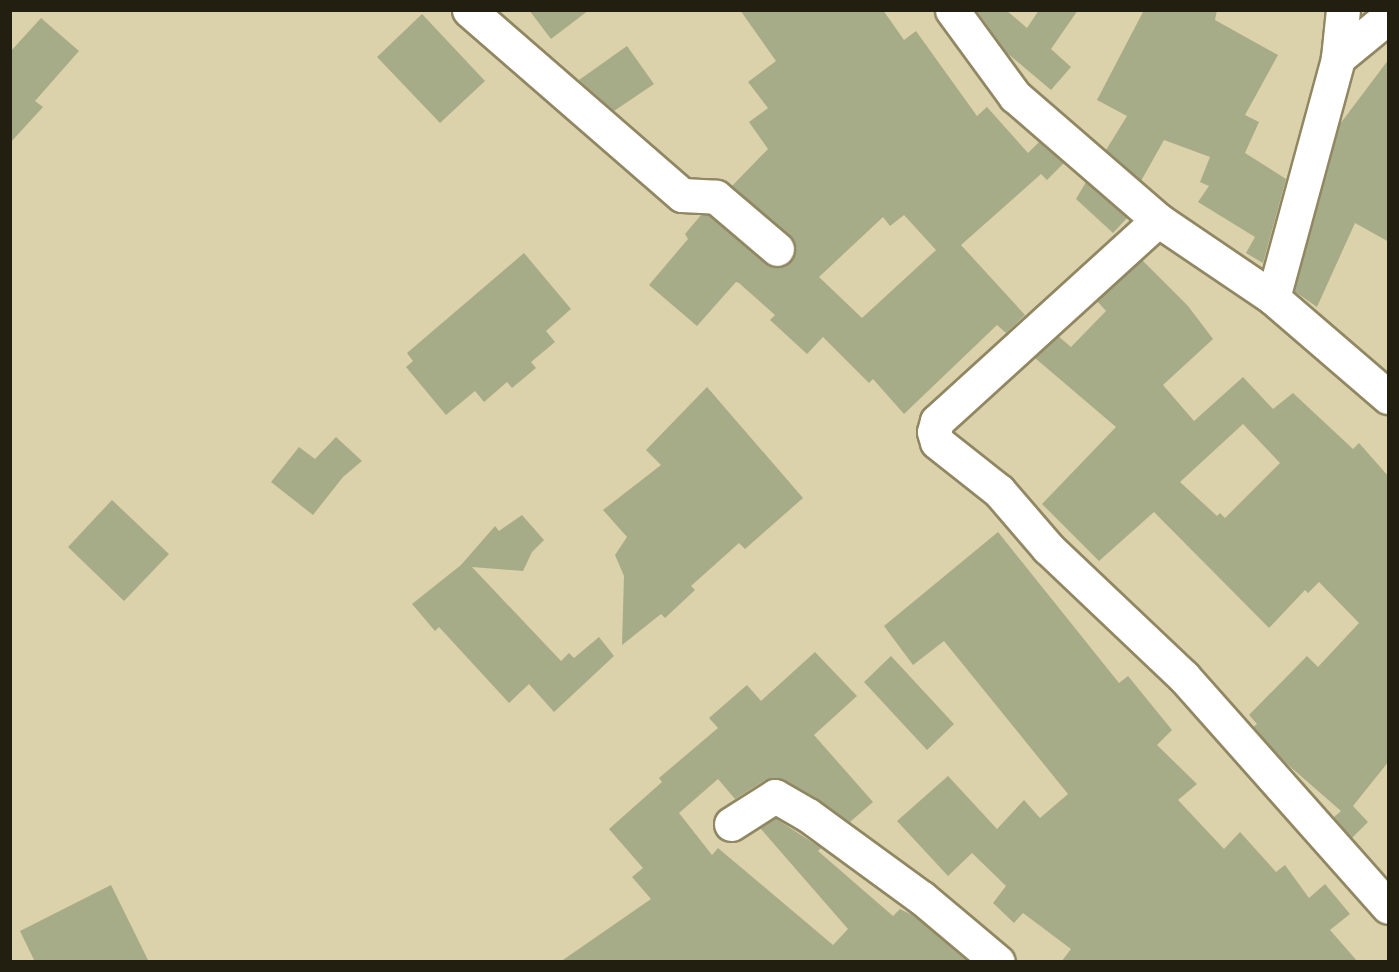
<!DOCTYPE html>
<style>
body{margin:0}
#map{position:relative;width:1399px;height:972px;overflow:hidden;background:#dbd2ab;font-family:"Archivo Narrow",sans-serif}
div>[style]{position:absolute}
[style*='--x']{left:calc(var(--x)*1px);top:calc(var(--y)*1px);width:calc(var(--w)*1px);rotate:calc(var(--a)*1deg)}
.building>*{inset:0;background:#a6ac87}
.roads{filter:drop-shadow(2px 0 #908763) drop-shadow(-2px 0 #908763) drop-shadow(0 2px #908763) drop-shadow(0 -2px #908763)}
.street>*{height:33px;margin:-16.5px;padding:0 16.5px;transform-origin:16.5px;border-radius:16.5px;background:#fff}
span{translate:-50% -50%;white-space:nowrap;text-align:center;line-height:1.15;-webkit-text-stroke:4.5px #e8dfb8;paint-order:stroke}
.frame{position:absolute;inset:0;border:12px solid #221f10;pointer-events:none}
</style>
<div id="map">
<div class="building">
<i style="clip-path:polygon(529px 10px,589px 10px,551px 39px)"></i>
<i style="clip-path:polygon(evenodd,740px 10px,883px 10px,904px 40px,916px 31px,977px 116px,987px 107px,1028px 153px,1039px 142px,1064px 163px,1047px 180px,1041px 174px,961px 245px,1025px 315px,1006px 333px,997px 325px,904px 414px,873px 379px,869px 383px,823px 337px,807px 354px,770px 320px,775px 315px,739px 283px,736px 282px,697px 326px,649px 285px,688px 239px,685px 234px,701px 215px,709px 215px,773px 267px,784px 266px,795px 253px,789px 235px,732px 186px,768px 149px,749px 122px,768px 108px,748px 82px,776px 61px,740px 10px,904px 215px,936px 250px,862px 318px,819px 277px,883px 217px,890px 226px,904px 215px)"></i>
<i style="clip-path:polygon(976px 10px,1006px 10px,1027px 28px,1039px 10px,1078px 10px,1051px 49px,1071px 67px,1051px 90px,1007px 53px)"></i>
<i style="clip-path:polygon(1144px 10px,1217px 10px,1215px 20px,1278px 55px,1245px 115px,1259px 122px,1245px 153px,1286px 179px,1263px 263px,1246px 253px,1255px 237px,1198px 202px,1209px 186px,1200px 182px,1210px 157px,1164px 140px,1141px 181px,1106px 150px,1127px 116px,1097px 100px)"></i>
<i style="clip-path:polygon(422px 14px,485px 81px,440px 123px,377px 57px)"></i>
<i style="clip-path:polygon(41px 18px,79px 51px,35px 101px,43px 107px,10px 143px,10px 52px)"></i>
<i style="clip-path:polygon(627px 46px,654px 84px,614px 111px,579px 80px)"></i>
<i style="clip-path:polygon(1389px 59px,1389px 242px,1355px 223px,1317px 307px,1294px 291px,1340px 124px)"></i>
<i style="clip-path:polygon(1086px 182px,1127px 218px,1113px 233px,1076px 199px)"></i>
<i style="clip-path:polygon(524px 253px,571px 309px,546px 331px,555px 342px,531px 362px,536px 368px,512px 388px,507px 382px,484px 402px,475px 391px,446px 415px,406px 367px,413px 361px,407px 353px)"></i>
<i style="clip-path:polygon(evenodd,1142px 260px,1188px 306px,1213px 339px,1163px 385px,1194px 421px,1243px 377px,1273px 409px,1293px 393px,1353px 449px,1359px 443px,1389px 477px,1389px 761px,1353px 806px,1368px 822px,1352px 838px,1334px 817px,1341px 811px,1287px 764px,1253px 727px,1257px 724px,1249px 715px,1307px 656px,1318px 667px,1359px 623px,1319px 582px,1308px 593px,1305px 590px,1269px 628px,1154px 512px,1099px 561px,1042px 504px,1116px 427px,1035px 358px,1058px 336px,1071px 347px,1106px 311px,1097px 301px,1142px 260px,1243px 424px,1280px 463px,1225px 518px,1220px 513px,1217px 516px,1180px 482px,1243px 424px)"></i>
<i style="clip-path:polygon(707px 387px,803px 498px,745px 549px,739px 543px,691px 586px,695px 590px,665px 618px,661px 614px,622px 645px,624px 576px,615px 555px,627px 537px,603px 510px,661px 465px,646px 450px)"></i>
<i style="clip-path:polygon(336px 437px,362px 461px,343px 477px,313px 515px,271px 482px,299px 447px,315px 459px)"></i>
<i style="clip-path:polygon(112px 500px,169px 554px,124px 601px,68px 547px)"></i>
<i style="clip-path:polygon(522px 515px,544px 540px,532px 552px,523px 571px,472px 567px,561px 661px,569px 653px,574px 658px,599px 637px,614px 656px,554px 712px,529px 684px,509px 703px,439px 627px,435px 631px,412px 604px,461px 565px,495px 526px,499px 531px)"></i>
<i style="clip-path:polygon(998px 532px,1119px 683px,1128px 676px,1172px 730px,1157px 745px,1197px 784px,1178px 800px,1224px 849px,1240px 832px,1276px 872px,1285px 865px,1309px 898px,1325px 884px,1350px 914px,1330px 930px,1358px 962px,1061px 962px,1071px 949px,1023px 913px,1014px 923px,993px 903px,1006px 886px,972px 853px,948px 876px,897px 821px,948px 776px,997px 829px,1024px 800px,1040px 818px,1068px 794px,944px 641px,913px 665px,884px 626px)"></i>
<i style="clip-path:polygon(815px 652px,857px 696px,814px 735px,873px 802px,850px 822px,784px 780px,765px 780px,735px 799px,718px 779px,679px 813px,712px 855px,718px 848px,833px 945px,848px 929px,760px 828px,775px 818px,821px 848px,818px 851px,893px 916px,900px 909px,916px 917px,968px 962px,560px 962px,651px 899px,632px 877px,643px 868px,609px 829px,662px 782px,659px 778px,718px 728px,709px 718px,747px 685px,761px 701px)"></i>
<i style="clip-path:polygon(891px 656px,954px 724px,927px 750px,864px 682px)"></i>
<i style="clip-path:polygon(111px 885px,149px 962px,35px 962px,20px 931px)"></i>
</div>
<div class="roads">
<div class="street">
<i style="--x:469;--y:10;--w:282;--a:41"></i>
<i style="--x:682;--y:195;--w:34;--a:3"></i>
<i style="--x:716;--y:197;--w:80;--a:40.4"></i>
<i style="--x:952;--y:10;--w:107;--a:53.8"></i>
<i style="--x:1015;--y:96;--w:189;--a:40.9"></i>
<i style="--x:1158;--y:220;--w:139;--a:34.1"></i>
<i style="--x:1273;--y:298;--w:152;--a:40.7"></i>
<i style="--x:1338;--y:58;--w:65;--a:-39.4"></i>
<i style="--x:1158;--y:220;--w:299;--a:137.7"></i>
<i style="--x:937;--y:421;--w:11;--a:105"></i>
<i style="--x:934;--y:432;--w:10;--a:73"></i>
<i style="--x:937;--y:442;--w:79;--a:38.3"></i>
<i style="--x:999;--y:491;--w:75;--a:49.3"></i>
<i style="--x:1048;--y:548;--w:187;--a:43.5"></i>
<i style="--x:1184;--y:677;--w:307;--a:48.4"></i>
<i style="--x:1273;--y:298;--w:249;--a:-74.8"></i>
<i style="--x:1338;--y:58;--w:48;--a:-84.1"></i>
<i style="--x:731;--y:824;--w:52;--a:-32.5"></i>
<i style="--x:775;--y:796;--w:38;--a:30"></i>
<i style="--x:808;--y:815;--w:141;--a:36.1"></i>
<i style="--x:922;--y:898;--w:99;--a:40.1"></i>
</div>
</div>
<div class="frame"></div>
</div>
